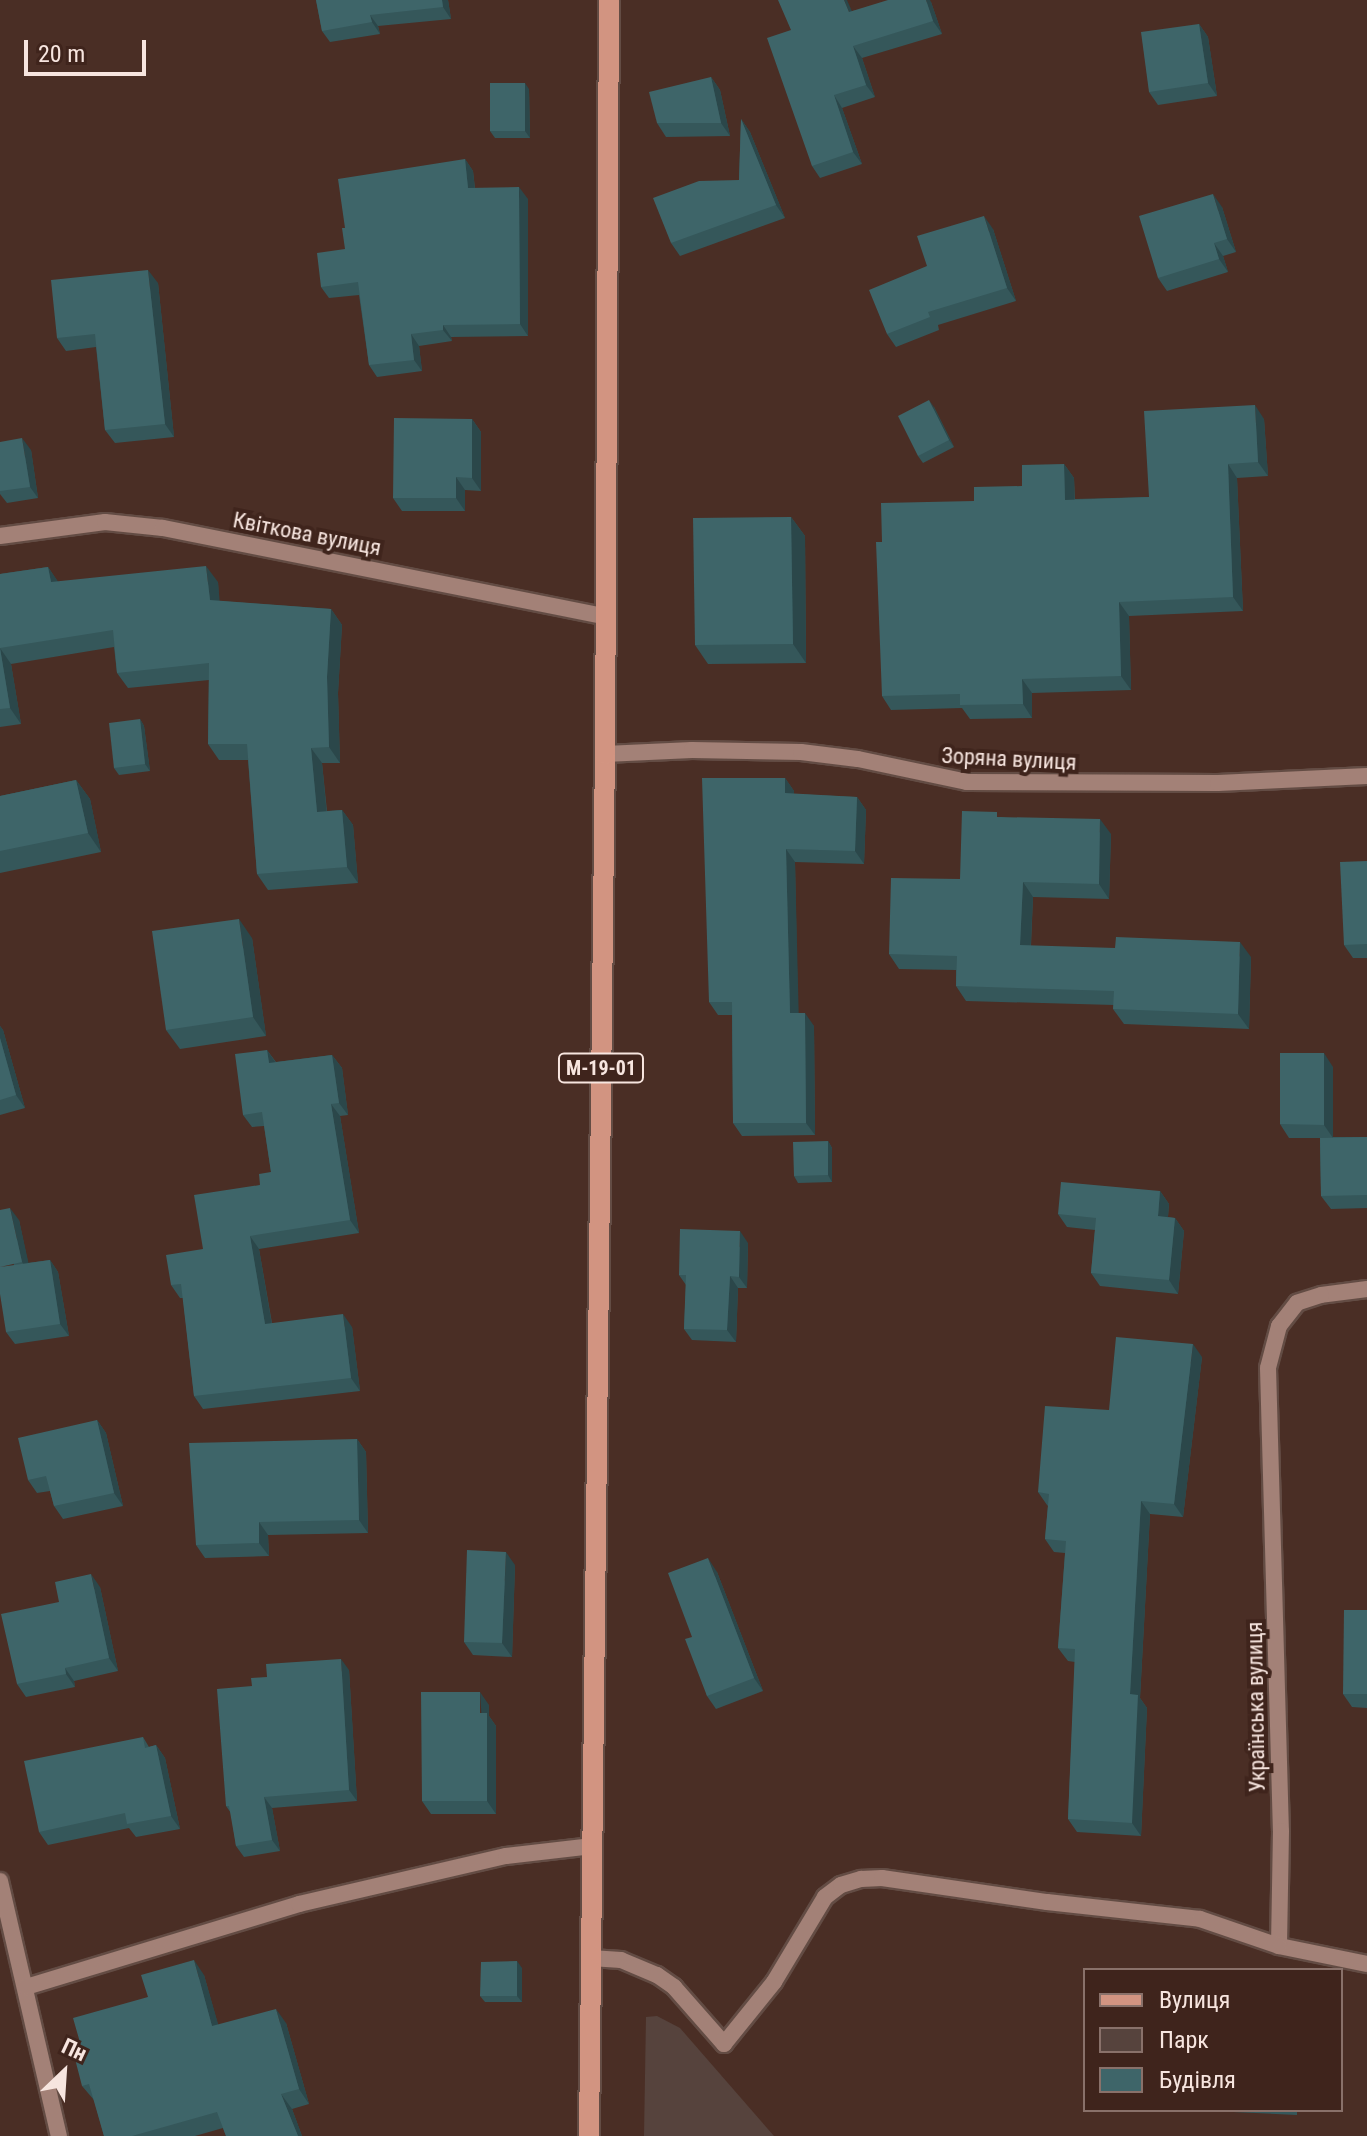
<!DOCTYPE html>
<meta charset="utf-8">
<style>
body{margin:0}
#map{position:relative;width:1367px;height:2136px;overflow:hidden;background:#4a2e25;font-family:"Roboto Condensed",sans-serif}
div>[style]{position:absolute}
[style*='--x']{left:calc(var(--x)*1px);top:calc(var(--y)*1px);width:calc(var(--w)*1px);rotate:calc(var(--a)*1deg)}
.green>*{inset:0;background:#56433d}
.roads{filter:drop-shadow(2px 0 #634c44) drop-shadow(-2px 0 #634c44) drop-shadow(0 2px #634c44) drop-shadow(0 -2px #634c44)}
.street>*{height:16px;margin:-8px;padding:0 8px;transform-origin:8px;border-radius:8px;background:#a38177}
.primary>*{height:20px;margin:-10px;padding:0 10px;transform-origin:10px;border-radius:10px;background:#d29481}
.wall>*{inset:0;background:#35575a}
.shaded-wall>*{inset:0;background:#2b474a}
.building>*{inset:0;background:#3e6569}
span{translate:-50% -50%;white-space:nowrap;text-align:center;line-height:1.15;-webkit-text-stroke:8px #3f241c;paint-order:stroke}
.shield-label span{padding:2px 6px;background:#3f241c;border:2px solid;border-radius:6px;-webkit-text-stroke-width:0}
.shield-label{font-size:20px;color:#f7e5df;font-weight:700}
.street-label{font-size:22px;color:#f7e5df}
.legend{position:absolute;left:1083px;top:1968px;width:260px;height:144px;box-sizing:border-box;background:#3f241c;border:2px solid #89716a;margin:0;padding:10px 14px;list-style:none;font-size:24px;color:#f7e5df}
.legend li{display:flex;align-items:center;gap:16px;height:40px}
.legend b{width:40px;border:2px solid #89716a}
.north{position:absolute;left:24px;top:2032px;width:80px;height:80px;-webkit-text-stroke:6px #3f241c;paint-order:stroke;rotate:25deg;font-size:22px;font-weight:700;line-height:32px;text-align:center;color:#f7e5df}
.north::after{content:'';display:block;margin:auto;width:28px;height:36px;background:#f7e5df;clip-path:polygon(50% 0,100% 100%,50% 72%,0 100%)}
.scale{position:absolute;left:24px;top:40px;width:122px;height:36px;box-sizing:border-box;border:4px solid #f7e5df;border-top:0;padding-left:10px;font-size:24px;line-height:28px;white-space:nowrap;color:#f7e5df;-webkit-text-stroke:6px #3f241c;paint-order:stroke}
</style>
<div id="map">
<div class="green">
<i style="clip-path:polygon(657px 2016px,680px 2028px,774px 2136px,644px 2136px,646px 2017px)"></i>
</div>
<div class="roads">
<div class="street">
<i style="--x:0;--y:536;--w:106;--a:-7.6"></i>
<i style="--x:105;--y:522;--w:58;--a:5.9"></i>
<i style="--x:163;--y:528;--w:449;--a:11.3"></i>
<i style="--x:605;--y:754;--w:87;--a:-2.6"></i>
<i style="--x:692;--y:750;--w:109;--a:1.1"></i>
<i style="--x:801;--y:752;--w:57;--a:7"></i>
<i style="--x:858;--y:759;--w:111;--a:11.9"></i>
<i style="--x:967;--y:782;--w:251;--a:0.2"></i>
<i style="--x:1218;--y:783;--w:149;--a:-2.7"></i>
<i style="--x:1367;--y:1289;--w:46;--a:172.6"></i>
<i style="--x:1321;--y:1295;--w:25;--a:162"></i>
<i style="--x:1297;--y:1303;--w:29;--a:128"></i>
<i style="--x:1279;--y:1326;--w:43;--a:104.7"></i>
<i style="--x:1268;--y:1368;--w:463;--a:88.4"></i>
<i style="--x:1281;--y:1831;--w:115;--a:91"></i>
<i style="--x:1279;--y:1946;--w:90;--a:11.6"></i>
<i style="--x:0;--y:1881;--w:262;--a:77"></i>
<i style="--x:591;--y:1958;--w:30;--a:4"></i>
<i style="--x:621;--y:1960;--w:39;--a:23"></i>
<i style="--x:657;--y:1975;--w:21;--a:35"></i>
<i style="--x:674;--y:1987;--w:76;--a:48.7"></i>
<i style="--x:724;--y:2044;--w:80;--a:-51.1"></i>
<i style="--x:774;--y:1982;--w:99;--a:-59"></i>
<i style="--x:825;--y:1897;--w:20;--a:-37"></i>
<i style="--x:841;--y:1885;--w:21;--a:-17"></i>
<i style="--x:861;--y:1879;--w:21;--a:-3"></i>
<i style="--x:882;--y:1878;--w:167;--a:8.3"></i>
<i style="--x:1047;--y:1902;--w:154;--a:6.3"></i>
<i style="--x:1200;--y:1919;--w:83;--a:18.9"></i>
<i style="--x:26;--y:1987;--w:285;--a:-16.9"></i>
<i style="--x:299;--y:1904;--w:212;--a:-13.1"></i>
<i style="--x:506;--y:1856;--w:87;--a:-6.6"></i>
</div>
<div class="primary">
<i style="--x:589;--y:2136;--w:1382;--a:-89.34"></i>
<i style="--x:605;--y:754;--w:754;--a:-89.7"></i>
</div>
</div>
<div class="wall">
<i style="clip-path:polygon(316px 0,448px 0,451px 19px,378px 26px,380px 34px,330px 42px,322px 31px)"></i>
<i style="clip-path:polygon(931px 2px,942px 34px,862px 58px,875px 97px,842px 108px,862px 164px,820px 178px,812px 166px,791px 30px,852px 11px)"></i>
<i style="clip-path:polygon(1199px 24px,1208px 37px,1217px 96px,1158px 105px,1149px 92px)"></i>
<i style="clip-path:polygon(711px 77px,720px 90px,730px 136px,666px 137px,657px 123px)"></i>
<i style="clip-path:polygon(529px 89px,530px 138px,495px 138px,490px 131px)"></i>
<i style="clip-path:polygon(741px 119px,750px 132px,785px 218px,680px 256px,671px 243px,739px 180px)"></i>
<i style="clip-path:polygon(465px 159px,473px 171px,475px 188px,528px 199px,528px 336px,451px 337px,452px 341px,419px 346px,422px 371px,377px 377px,369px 365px,359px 295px,329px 298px,321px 287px,345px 249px,345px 228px)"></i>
<i style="clip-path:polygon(1222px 207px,1236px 252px,1223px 256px,1228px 272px,1167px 291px,1158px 278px)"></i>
<i style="clip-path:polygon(993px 229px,1016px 301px,938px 325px,939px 330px,896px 347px,887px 334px,927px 266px)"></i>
<i style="clip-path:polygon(158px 283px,174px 437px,115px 443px,105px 430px,96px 347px,66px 351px,57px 338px)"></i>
<i style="clip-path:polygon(934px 407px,954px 447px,923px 463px,918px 456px)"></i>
<i style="clip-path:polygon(472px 419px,481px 432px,481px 491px,465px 490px,465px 511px,402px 511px,393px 498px)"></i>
<i style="clip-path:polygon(1264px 419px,1268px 476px,1237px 478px,1243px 611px,1129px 616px,1131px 690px,1032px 693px,1032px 718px,970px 719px,962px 708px,891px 710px,882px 696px,882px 542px,974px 501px,1022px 486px,1064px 464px,1074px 478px,1075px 499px,1149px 497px)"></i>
<i style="clip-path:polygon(31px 450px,38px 498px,7px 503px,0 494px,0 491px)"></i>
<i style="clip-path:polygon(791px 517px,805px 536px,806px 663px,708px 664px,695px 645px)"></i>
<i style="clip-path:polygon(48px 567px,58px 582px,218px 582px,219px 601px,331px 609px,342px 625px,338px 693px,340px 763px,322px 763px,327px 811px,342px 810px,353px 825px,358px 883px,268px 890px,257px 874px,248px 760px,219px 760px,208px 744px,209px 680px,128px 688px,117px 673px,114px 647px,11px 664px,21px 724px,0 727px,0 574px)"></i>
<i style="clip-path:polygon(140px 719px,144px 726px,150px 771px,119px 775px,114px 768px)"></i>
<i style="clip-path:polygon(785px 778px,794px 791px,794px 794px,857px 797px,866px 810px,864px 864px,795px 862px,798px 1013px,814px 1026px,815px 1135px,742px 1136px,733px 1123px,732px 1015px,718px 1015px,709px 1002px)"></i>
<i style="clip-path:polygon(76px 780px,90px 799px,101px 852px,0 873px,0 796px)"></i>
<i style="clip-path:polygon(1000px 817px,1111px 834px,1109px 899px,1033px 897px,1031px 946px,1251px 957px,1249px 1029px,1124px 1024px,1113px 1009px,1114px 1005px,966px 1001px,956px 986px,956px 970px,899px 969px,889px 954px,960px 879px)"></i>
<i style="clip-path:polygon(1367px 861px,1367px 958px,1353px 958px,1344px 945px)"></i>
<i style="clip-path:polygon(252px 938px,266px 1036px,180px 1049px,166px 1030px)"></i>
<i style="clip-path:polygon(0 1026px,3px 1030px,25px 1108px,0 1115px)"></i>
<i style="clip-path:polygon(267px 1050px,276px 1062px,332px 1055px,342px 1068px,348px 1115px,340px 1116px,359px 1233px,259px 1249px,272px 1323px,352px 1327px,360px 1391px,203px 1409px,194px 1396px,183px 1298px,180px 1298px,171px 1285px,271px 1172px,264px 1126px,252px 1127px,243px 1115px)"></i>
<i style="clip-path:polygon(1333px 1067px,1333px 1137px,1367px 1137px,1367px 1208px,1331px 1209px,1321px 1196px,1320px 1138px,1289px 1138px,1280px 1124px)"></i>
<i style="clip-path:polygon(828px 1141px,832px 1148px,832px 1182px,798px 1183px,794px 1176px)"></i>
<i style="clip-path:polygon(1160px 1191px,1169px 1204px,1168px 1217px,1175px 1218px,1184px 1231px,1178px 1294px,1100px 1286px,1091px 1273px,1095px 1230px,1067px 1227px,1058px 1214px)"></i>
<i style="clip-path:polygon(19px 1220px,28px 1263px,50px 1260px,58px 1272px,69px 1336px,15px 1344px,6px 1332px)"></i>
<i style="clip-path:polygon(748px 1243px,747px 1288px,738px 1288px,736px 1342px,692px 1340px,684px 1329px,686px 1285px,679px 1275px)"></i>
<i style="clip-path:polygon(1202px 1357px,1183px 1517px,1150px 1514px,1140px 1698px,1147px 1708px,1141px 1836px,1077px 1832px,1068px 1819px,1075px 1662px,1068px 1661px,1058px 1648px,1065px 1553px,1054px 1552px,1045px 1539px,1048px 1506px,1047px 1505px,1038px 1492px,1109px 1410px)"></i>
<i style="clip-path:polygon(97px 1420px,106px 1433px,123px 1506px,63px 1519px,54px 1506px,50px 1491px,37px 1493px,28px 1480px)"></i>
<i style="clip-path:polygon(357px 1439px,366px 1452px,368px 1533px,268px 1535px,269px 1556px,205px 1558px,196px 1545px)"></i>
<i style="clip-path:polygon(515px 1565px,512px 1657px,473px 1655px,464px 1642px)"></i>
<i style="clip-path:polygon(717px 1572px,763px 1691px,716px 1709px,707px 1696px,692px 1637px)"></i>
<i style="clip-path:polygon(100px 1587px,118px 1671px,74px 1681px,75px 1687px,26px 1697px,17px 1684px,59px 1602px)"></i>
<i style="clip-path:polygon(1367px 1610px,1367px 1708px,1352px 1707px,1343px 1694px)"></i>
<i style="clip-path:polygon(349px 1670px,357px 1801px,272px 1808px,280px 1851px,244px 1857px,236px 1846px,231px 1813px,226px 1806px,252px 1686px)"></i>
<i style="clip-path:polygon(489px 1705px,489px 1716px,496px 1726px,496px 1814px,431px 1814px,422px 1801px)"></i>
<i style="clip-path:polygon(143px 1737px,149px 1747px,156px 1745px,165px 1758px,180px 1829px,136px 1837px,129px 1828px,48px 1845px,39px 1832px)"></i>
<i style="clip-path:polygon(522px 1968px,522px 2002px,485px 2002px,480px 1996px)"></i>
<i style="clip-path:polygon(204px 1975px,218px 2025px,286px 2023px,309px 2104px,292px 2109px,302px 2136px,226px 2136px,223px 2128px,195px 2136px,104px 2136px,94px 2100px,82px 2086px,83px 2053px,148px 1997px)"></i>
<i style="clip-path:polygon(1210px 2110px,1297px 2110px,1297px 2115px,1211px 2111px)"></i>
</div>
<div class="shaded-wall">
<i style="clip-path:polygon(442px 0,448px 0,451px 19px,443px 7px)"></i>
<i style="clip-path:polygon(844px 0,847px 0,858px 25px,849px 12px)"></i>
<i style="clip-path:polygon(926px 0,930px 0,931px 2px,942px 34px,933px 21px)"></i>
<i style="clip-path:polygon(370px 15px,378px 26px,380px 34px,372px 22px)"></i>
<i style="clip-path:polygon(1199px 24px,1208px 37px,1217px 96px,1208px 83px)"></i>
<i style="clip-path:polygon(853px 46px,862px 58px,875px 97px,866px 85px)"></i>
<i style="clip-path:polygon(711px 77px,720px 90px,730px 136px,721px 123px)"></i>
<i style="clip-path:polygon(525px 83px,529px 89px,530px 138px,525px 131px)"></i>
<i style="clip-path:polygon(834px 95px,842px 108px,862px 164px,853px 152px)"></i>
<i style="clip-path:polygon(741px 119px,750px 132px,785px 218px,776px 205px)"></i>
<i style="clip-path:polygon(465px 159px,473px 171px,476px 200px,468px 188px)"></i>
<i style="clip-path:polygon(519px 187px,528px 199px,528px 336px,520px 324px)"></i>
<i style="clip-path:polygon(1213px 194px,1222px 207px,1236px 252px,1227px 239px)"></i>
<i style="clip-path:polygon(984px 216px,993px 229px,1016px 301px,1007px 288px)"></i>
<i style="clip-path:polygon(1214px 243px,1223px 256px,1228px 272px,1219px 259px)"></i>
<i style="clip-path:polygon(148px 270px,158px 283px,174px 437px,165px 424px)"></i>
<i style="clip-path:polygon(443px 325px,451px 337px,452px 341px,443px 330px)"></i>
<i style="clip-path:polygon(411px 334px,419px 346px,422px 371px,414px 360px)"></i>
<i style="clip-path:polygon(929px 400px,934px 407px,954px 447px,949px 440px)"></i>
<i style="clip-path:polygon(1255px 405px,1264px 419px,1268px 476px,1258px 462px)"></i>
<i style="clip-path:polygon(472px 419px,481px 432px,481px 491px,472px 478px)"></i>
<i style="clip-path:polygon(22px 438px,31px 450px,38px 498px,30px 487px)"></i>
<i style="clip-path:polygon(1064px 464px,1074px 478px,1075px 514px,1065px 500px)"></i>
<i style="clip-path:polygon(1228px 464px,1237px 478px,1243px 611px,1233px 597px)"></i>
<i style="clip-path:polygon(456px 477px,465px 490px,465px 511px,456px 498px)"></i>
<i style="clip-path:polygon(791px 517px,805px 536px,806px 663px,793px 644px)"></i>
<i style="clip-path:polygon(206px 566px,218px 582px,221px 616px,210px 600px)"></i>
<i style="clip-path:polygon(48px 567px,59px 583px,51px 582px)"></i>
<i style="clip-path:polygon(1119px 602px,1129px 616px,1131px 690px,1121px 676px)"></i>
<i style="clip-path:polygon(331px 609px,342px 625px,338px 693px,340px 763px,329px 747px,327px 677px)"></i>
<i style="clip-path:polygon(0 648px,11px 664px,21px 724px,10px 708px)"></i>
<i style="clip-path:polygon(1022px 679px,1032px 693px,1032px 718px,1023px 704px)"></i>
<i style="clip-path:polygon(140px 719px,144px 726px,150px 771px,145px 764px)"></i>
<i style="clip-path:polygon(311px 748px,322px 763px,328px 827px,317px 812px)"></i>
<i style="clip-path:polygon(785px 778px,794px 791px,794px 806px,785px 793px)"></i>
<i style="clip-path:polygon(76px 780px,90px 799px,101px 852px,88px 833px)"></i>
<i style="clip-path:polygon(857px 797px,866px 810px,864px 864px,855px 851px)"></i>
<i style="clip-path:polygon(342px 810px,353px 825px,358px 883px,347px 867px)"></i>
<i style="clip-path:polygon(1100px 819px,1111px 834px,1109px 899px,1099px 884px)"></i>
<i style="clip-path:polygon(786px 849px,795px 862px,799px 1026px,790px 1013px)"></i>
<i style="clip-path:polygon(1023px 882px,1033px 897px,1030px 960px,1020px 945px)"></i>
<i style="clip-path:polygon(239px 919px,252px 938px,266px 1036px,253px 1017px)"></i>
<i style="clip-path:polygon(1240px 942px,1251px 957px,1249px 1029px,1238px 1014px)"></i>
<i style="clip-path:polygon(805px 1013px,814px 1026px,815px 1135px,806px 1123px)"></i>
<i style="clip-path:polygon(0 1026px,3px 1030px,25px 1108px,16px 1095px,0 1038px)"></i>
<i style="clip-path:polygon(267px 1050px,276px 1063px,269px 1063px)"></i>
<i style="clip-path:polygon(1324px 1053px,1333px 1067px,1333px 1138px,1324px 1125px)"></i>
<i style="clip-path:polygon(332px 1055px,342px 1068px,348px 1115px,339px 1103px)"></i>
<i style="clip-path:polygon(331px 1104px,340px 1116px,359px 1233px,350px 1220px)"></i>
<i style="clip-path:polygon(828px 1141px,832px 1148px,832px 1182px,828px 1175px)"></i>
<i style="clip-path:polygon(1160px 1191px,1169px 1204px,1167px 1229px,1158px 1216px)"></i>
<i style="clip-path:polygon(10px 1208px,19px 1220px,31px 1274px,22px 1262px)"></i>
<i style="clip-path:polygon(1175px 1218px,1184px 1231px,1178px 1294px,1169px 1280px)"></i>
<i style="clip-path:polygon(740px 1231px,748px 1243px,747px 1288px,739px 1277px)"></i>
<i style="clip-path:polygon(250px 1236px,259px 1249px,274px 1337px,265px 1324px)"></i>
<i style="clip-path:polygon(50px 1260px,58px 1272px,69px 1336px,60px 1324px)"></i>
<i style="clip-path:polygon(730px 1276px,738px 1288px,736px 1342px,727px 1330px)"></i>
<i style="clip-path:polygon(343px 1314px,352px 1327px,360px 1391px,351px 1378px)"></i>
<i style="clip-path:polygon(1193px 1344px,1202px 1357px,1183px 1517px,1174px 1504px)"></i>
<i style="clip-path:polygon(97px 1420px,106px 1433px,123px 1506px,114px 1493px)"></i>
<i style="clip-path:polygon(357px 1439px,366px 1452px,368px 1533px,359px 1520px)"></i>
<i style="clip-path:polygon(1141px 1501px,1150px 1514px,1140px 1698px,1147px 1708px,1141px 1836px,1132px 1823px,1130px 1694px)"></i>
<i style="clip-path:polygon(259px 1522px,268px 1535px,269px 1556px,259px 1543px)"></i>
<i style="clip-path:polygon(506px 1552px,515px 1565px,512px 1657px,502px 1643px)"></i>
<i style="clip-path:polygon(708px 1558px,717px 1572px,763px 1691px,754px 1678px)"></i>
<i style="clip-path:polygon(91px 1574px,100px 1587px,118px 1671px,109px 1658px)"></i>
<i style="clip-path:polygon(341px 1659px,349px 1670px,357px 1801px,349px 1790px)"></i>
<i style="clip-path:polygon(65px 1668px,74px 1681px,75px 1687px,66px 1674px)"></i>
<i style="clip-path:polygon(480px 1692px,489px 1705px,489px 1716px,496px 1726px,496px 1814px,487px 1801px)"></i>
<i style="clip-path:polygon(156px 1745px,165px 1758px,180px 1829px,171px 1816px)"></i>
<i style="clip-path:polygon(264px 1797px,272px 1808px,280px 1851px,272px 1840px)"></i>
<i style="clip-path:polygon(194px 1960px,204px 1975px,223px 2041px,212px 2026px)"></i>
<i style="clip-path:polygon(517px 1961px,522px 1968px,522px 2002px,517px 1996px)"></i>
<i style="clip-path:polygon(276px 2009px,286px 2023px,309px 2104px,299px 2089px)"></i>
<i style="clip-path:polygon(281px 2094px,292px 2109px,302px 2136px,298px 2136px)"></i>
</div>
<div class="building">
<i style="clip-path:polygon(316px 0,442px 0,443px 7px,370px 15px,372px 22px,322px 31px)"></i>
<i style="clip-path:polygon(778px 0,844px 0,849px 12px,888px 0,926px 0,933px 21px,853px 46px,866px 85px,834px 95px,853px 152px,812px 166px,767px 38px,791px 30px)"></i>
<i style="clip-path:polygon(1199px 24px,1208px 83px,1149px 92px,1141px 32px)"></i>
<i style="clip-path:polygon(711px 77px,721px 123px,657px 123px,649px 92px)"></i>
<i style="clip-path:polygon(490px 83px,525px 83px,525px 131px,490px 131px)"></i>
<i style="clip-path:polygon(741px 119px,776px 205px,671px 243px,653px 198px,699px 181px,739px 180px)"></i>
<i style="clip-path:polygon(465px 159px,468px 188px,519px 187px,520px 324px,443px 325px,443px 330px,411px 334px,414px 360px,369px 365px,358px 282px,321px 287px,317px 253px,345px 249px,342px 228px,345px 228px,338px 179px)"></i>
<i style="clip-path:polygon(1213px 194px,1227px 239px,1214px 243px,1219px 259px,1158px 278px,1139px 216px)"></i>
<i style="clip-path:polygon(984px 216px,1007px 288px,928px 312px,930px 317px,887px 334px,869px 290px,927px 266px,917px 236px)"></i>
<i style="clip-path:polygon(148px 270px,165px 424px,105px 430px,95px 334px,57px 338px,51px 280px)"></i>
<i style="clip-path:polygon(929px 400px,949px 440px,918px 456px,898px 416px)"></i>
<i style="clip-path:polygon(1255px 405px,1258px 462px,1228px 464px,1233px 597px,1119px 602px,1121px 676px,1022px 679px,1023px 704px,960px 705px,960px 694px,882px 696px,876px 542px,882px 542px,881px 503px,974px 501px,974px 487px,1022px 486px,1022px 465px,1064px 464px,1065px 500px,1149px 497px,1144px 411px)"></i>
<i style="clip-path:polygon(394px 418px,472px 419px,472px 478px,456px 477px,456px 498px,393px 498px)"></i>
<i style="clip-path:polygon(22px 438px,30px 487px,0 491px,0 442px)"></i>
<i style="clip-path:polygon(791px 517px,793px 644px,695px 645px,693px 518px)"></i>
<i style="clip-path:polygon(206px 566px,210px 600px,331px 609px,327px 677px,329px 747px,311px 748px,317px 812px,342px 810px,347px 867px,257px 874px,247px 744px,208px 744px,209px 663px,117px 673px,113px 630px,0 648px,10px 708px,0 709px,0 574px,48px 567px,51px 582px)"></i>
<i style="clip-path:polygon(140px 719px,145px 764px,114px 768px,109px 723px)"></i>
<i style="clip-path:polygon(702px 778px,785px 778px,785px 793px,857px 797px,855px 851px,786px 849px,790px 1013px,805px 1013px,806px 1123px,733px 1123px,732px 1002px,709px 1002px)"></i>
<i style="clip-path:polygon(76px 780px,88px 833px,0 851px,0 796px)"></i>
<i style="clip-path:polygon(962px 811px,997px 812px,997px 817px,1100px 819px,1099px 884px,1023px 882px,1020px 945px,1115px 948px,1116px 937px,1240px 942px,1238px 1014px,1113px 1009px,1114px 991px,956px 986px,957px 956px,889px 954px,891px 878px,960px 879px)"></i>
<i style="clip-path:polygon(1367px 861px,1367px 944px,1344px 945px,1340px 862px)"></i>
<i style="clip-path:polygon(239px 919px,253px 1017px,166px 1030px,152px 931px)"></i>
<i style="clip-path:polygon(0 1038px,16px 1095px,0 1100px)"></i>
<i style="clip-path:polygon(267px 1050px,269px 1063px,332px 1055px,339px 1103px,331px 1104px,350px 1220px,250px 1236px,265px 1324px,343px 1314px,351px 1378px,194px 1396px,181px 1284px,171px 1285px,166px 1255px,203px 1249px,194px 1195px,260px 1185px,259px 1174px,271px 1172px,262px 1112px,243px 1115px,235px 1054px)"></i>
<i style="clip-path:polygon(1280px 1053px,1324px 1053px,1324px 1125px,1280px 1124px)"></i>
<i style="clip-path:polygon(1367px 1137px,1367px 1195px,1321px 1196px,1320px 1138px)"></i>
<i style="clip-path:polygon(828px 1141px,828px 1175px,794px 1176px,793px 1142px)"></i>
<i style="clip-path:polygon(1061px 1182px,1160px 1191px,1158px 1216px,1175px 1218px,1169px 1280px,1091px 1273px,1096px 1218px,1058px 1214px)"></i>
<i style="clip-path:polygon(10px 1208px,22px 1262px,0 1267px,50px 1260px,60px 1324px,6px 1332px,0 1294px,0 1210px)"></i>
<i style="clip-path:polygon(680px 1229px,740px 1231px,739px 1277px,730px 1276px,727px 1330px,684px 1329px,686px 1275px,679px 1275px)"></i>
<i style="clip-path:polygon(1116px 1337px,1193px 1344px,1174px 1504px,1141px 1501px,1130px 1694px,1138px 1695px,1132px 1823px,1068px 1819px,1075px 1649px,1058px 1648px,1066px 1541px,1045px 1539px,1049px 1494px,1038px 1492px,1045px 1406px,1109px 1410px)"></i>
<i style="clip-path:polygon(97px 1420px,114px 1493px,54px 1506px,46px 1476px,28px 1480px,18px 1438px)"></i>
<i style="clip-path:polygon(357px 1439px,359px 1520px,259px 1522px,259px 1543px,196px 1545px,189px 1443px)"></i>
<i style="clip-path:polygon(467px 1550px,506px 1552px,502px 1643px,464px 1642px)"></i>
<i style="clip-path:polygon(708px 1558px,754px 1678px,707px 1696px,685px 1639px,692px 1637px,668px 1573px)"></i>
<i style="clip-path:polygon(91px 1574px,109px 1658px,65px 1668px,66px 1674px,17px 1684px,1px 1614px,59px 1602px,55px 1582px)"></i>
<i style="clip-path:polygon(1344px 1610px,1367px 1610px,1367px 1694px,1343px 1694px)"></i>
<i style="clip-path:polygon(341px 1659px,349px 1790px,264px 1797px,272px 1840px,236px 1846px,229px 1806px,226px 1806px,217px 1689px,252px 1686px,251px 1678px,267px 1677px,266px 1664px)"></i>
<i style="clip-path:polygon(421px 1692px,480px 1692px,480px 1713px,487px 1713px,487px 1801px,422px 1801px)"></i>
<i style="clip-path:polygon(143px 1737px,145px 1748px,156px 1745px,171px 1816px,127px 1824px,125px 1813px,39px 1832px,24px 1761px)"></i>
<i style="clip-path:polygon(194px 1960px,212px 2026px,276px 2009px,299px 2089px,281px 2094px,298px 2136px,226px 2136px,217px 2112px,132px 2136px,104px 2136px,89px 2084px,82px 2086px,74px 2055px,83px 2053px,73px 2018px,148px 1997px,141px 1975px)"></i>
<i style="clip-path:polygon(517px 1961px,517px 1996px,480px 1996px,481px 1962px)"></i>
</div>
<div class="shield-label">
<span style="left:601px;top:1068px">М-19-01</span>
</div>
<div class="street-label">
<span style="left:307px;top:534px;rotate:11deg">Квіткова вулиця</span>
<span style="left:1009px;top:759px;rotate:3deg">Зоряна вулиця</span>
<span style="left:1256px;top:1707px;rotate:-91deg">Українська вулиця</span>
</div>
<ul class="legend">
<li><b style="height:10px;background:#d29481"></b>Вулиця</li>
<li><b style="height:22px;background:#56433d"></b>Парк</li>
<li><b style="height:22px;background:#3e6569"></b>Будівля</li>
</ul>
<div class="north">Пн</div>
<div class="scale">20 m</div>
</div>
